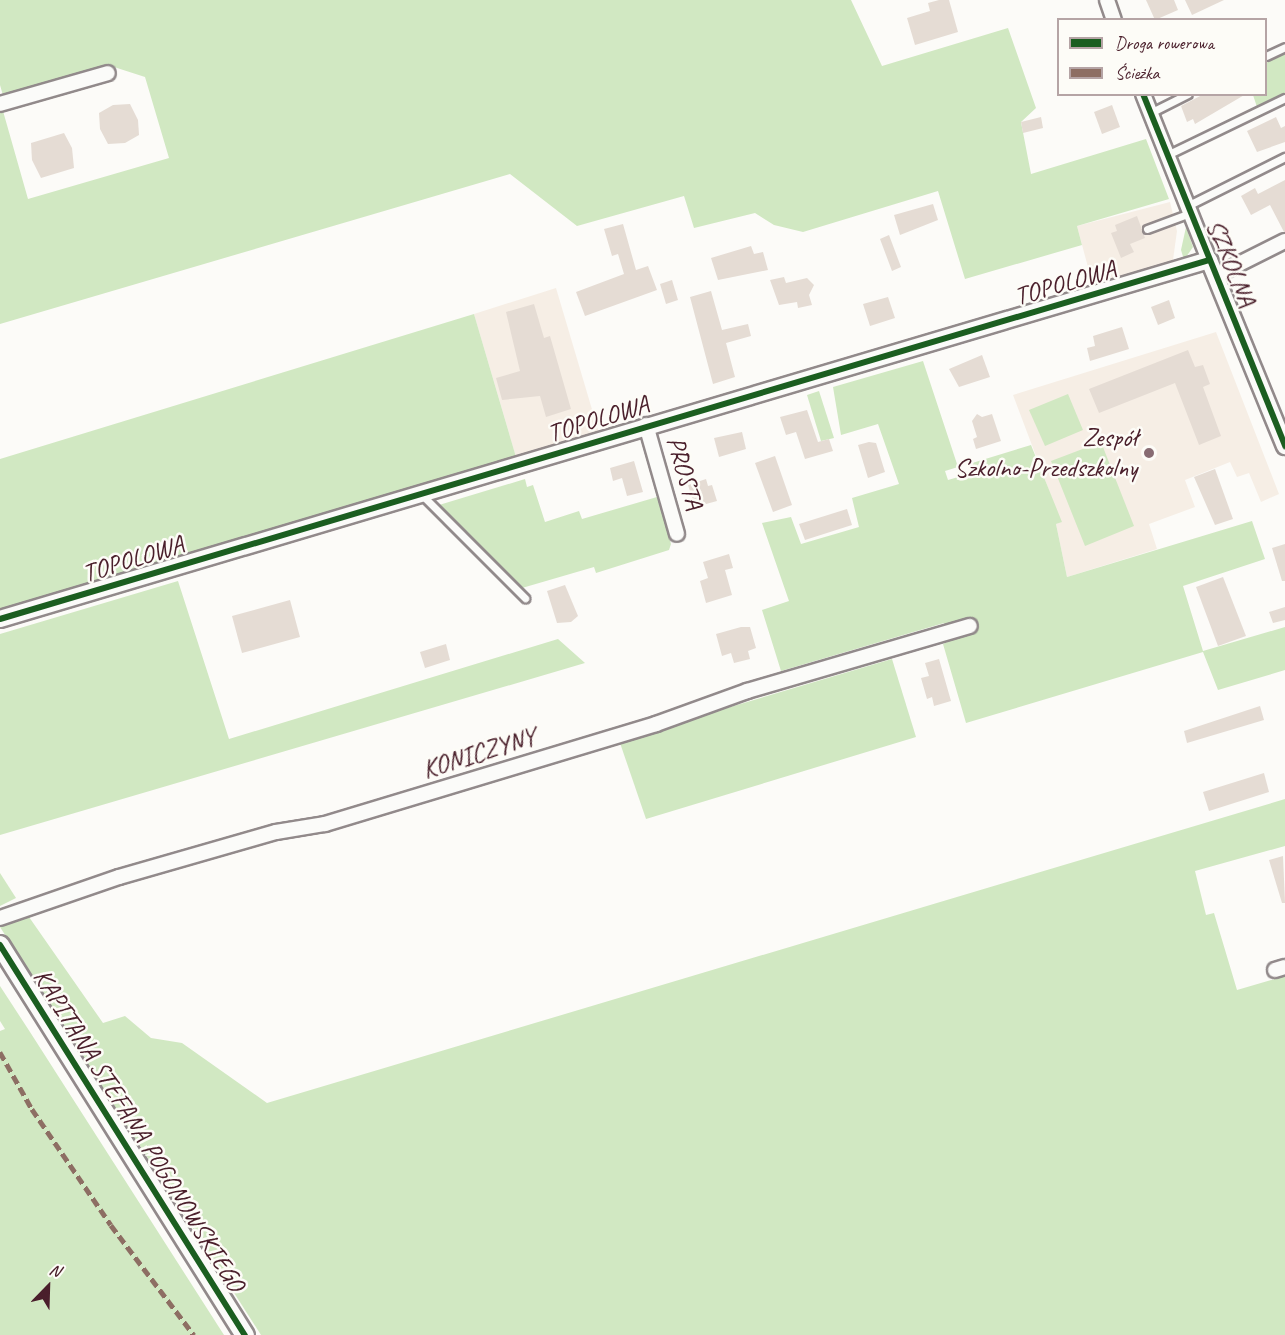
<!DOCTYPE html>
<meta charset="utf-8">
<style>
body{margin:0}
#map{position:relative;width:1285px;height:1335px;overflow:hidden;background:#fcfbf8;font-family:Caveat,sans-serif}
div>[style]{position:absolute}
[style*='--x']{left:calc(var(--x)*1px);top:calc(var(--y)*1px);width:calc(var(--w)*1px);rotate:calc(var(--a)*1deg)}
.built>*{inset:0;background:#f6eee5}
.green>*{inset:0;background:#d1e8c2}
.building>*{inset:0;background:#e5dcd4}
.roads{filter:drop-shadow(2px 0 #928a8b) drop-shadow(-2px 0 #928a8b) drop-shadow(0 2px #928a8b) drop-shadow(0 -2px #928a8b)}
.service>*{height:7px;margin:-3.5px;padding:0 3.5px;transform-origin:3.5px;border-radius:3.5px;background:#fbfbf9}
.minor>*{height:14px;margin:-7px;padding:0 7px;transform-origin:7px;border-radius:7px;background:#fbfbf9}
.tertiary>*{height:16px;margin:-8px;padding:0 8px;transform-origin:8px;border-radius:8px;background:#fbfbf9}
.secondary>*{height:18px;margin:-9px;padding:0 9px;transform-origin:9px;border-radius:9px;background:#fbfbf9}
.quiet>*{height:4.5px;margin-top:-2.25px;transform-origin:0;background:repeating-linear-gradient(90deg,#8d6e63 0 9px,transparent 0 13.5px)}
.cycleway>*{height:6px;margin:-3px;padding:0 3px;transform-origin:3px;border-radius:3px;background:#1b5e20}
.dots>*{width:16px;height:16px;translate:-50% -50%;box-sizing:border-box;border:3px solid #fdfcf7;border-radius:50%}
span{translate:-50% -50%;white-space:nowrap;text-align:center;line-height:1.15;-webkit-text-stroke:5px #fdfcf7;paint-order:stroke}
.street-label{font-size:26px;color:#4a1f2b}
.poi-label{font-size:26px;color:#4a1f2b}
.right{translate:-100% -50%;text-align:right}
.legend{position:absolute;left:1057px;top:18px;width:210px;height:78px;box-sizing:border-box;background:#fdfcf7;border:2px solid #b5a4a5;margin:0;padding:8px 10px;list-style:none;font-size:18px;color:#4a1f2b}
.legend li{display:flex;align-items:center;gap:12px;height:30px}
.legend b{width:30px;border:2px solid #b5a4a5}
.north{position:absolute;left:18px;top:1257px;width:60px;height:60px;-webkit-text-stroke:4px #fdfcf7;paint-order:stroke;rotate:23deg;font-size:16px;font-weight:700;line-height:24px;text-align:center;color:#4a1f2b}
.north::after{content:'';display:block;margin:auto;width:21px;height:27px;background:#4a1f2b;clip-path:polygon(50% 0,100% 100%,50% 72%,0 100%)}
</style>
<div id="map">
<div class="built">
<i style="clip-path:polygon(1170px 202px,1177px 231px,1173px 260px,1093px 286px,1077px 226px)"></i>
<i style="clip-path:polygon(556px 288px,599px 433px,516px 457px,474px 314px)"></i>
<i style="clip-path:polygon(1216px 332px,1279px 494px,1261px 502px,1249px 473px,1237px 477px,1230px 462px,1185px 480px,1195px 507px,1149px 524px,1157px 549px,1067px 577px,1056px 524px,1061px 522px,1013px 395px)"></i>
</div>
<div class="green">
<i style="clip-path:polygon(0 0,851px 0,882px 66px,1008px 28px,1036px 108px,1021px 122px,1031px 174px,1146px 139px,1169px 199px,1077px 226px,1082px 245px,965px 279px,938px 191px,803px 232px,774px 225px,755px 213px,694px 228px,684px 196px,577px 226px,510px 174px,0 324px,0 112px,3px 111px,28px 199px,169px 158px,145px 77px,114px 67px,4px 99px,0 85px)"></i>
<i style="clip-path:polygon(1285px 53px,1285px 93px,1257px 107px,1253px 95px,1266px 94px,1266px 63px)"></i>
<i style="clip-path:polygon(1186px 227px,1193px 247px,1184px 260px,1181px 250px)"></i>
<i style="clip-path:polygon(474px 314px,516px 457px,0 611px,0 459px)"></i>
<i style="clip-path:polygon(923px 361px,958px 467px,945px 471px,948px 480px,972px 473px,969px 464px,1031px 445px,1062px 522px,1056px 524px,1067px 577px,1252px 521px,1265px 559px,1183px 586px,1203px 651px,1285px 627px,1285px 670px,1218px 690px,1203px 652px,966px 723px,943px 644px,950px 641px,944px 623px,781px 671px,762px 610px,789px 601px,762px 523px,791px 517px,801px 544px,859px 527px,852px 498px,899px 484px,878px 424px,841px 435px,833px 387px)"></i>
<i style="clip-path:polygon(819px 391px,834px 438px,821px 441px,807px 395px)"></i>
<i style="clip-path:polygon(1068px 394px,1083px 430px,1045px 446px,1029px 410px)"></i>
<i style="clip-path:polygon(1101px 442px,1134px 526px,1085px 546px,1051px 461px)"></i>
<i style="clip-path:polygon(525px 479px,527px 487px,533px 485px,545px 522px,579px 511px,582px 519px,657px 497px,671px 544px,669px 550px,596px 573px,594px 567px,522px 588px,439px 505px)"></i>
<i style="clip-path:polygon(178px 581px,229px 739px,558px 639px,585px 663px,0 835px,0 634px)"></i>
<i style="clip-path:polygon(892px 659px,916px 737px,646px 819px,619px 740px)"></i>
<i style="clip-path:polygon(1285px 799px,1285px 846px,1195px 871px,1206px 915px,1214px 913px,1237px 990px,1285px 976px,1285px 1335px,261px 1335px,0 927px,29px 917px,103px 1023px,125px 1016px,151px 1038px,182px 1043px,267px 1103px)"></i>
<i style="clip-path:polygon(0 873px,16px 898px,0 906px)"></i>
<i style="clip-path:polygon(0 986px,30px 1032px,224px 1335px,0 1335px,0 1031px,5px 1029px,0 1021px)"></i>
</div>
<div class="building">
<i style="clip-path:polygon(939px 0,949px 0,958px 32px,915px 45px,907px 18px,930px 11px,928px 3px)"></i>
<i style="clip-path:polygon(1146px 0,1174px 0,1178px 10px,1155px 20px)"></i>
<i style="clip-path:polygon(1185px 0,1224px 0,1192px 15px)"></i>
<i style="clip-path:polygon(1204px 94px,1246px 94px,1195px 124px,1193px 119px,1187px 122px,1181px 106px)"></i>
<i style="clip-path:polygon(130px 104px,138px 120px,139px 135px,125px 143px,108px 144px,100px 129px,99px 113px,113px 105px)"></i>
<i style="clip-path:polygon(1112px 105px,1120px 127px,1102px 134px,1094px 112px)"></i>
<i style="clip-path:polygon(1041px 117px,1043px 128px,1023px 133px,1021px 122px)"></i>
<i style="clip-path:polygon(1276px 117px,1281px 128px,1285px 126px,1285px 142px,1257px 152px,1247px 131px)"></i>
<i style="clip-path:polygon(64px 133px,72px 148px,74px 168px,41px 178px,32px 160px,31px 143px)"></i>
<i style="clip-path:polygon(1285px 180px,1285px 232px,1284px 232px,1270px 205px,1251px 215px,1241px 196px,1255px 188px,1258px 194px)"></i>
<i style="clip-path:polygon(933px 204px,938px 220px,900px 235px,894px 215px)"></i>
<i style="clip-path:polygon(1137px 216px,1145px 238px,1130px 244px,1134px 252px,1121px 258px,1111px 233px,1117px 231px,1115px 225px)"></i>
<i style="clip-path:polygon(623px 224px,636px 270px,648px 266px,657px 290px,585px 316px,576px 292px,624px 274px,618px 254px,612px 256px,604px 229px)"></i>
<i style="clip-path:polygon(889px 235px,901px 267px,892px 271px,880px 239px)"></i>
<i style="clip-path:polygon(751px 246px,754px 254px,763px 252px,768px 270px,718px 280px,711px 258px)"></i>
<i style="clip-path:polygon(784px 277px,786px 283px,807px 278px,814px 285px,809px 295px,812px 305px,798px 308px,797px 302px,779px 305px,770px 280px)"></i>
<i style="clip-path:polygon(672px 280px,678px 300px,666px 304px,660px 284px)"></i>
<i style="clip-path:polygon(711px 291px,722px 330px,748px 324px,751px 336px,726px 343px,735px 377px,713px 384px,690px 297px)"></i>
<i style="clip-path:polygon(888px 297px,895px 318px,870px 326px,863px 304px)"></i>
<i style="clip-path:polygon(1169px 300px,1175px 318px,1158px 325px,1151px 307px)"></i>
<i style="clip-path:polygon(534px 304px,544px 338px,550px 336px,571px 409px,546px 417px,540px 396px,502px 400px,496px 378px,520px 371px,506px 312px)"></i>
<i style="clip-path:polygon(1122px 327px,1129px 349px,1090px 361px,1087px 348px,1095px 346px,1093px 336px)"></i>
<i style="clip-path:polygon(1188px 350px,1195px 367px,1203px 365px,1210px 384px,1203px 387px,1221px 436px,1199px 445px,1175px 383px,1099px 413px,1089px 389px)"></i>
<i style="clip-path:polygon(982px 355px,990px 377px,959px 387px,949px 369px)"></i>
<i style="clip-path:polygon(807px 410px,818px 442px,829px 439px,833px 451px,805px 459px,796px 432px,786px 435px,780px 417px)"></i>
<i style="clip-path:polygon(977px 414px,982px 417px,992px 414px,1001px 441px,976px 449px,973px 439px,977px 437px,972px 421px)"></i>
<i style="clip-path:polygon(742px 432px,746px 449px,719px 457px,714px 438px)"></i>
<i style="clip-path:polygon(869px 442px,876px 443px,885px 472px,868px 478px,858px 445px)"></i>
<i style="clip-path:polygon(775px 456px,792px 505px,773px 512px,755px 463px)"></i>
<i style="clip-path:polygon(634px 461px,643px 492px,627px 496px,622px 478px,613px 481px,610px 468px)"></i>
<i style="clip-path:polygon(1215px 469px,1233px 519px,1215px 525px,1194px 477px)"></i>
<i style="clip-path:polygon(706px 479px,708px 486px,712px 485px,717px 501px,695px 507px,688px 485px)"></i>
<i style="clip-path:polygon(847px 509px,852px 525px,805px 540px,799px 524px)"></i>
<i style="clip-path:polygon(1285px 544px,1285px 581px,1282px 581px,1272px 548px)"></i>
<i style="clip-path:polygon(729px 554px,733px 568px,725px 570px,732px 595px,706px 603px,700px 581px,708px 578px,703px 562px)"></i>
<i style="clip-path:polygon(1223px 577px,1246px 636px,1218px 646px,1196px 587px)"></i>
<i style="clip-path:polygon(565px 585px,578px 616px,571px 622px,557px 623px,547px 591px)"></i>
<i style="clip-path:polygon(290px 600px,300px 637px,242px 653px,232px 616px)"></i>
<i style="clip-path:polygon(1285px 607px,1285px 620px,1273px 623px,1269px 612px)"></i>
<i style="clip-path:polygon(741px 627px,750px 627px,756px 648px,748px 651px,750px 659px,734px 663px,731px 653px,722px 656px,716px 634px)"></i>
<i style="clip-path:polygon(446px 644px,450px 660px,425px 668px,420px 652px)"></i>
<i style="clip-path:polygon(939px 659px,951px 701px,934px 706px,932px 697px,927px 699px,921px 678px,929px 676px,925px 663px)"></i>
<i style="clip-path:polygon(1260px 706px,1264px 720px,1187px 743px,1184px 731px)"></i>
<i style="clip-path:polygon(1264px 773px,1269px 792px,1209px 811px,1203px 792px)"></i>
<i style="clip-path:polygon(1283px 856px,1285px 903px,1282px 903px,1269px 860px)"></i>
</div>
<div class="roads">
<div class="service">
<i style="--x:1266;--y:56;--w:21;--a:-25"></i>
<i style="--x:1150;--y:113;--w:42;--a:-26.6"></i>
<i style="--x:1167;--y:155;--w:131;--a:-25.8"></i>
<i style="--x:1187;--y:206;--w:110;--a:-26.6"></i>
<i style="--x:1147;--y:229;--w:46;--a:-20.4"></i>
<i style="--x:422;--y:495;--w:146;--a:45"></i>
</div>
<div class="minor">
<i style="--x:1107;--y:0;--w:21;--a:71"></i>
<i style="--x:1143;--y:94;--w:179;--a:68.3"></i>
<i style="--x:0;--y:104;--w:112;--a:-16"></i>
<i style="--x:1215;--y:276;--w:78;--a:-26.6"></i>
<i style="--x:646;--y:425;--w:113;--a:74.1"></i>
<i style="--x:0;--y:918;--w:126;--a:-19"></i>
<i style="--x:119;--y:877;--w:163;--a:-16"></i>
<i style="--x:276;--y:832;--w:50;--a:-9.3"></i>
<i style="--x:325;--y:824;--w:346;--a:-16.8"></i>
<i style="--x:656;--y:724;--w:97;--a:-19.9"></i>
<i style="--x:747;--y:691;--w:232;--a:-16.3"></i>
<i style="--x:1275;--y:970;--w:10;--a:-17"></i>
</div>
<div class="tertiary">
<i style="--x:0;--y:619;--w:1261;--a:-16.54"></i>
<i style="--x:1209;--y:260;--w:201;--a:67.8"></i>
</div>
<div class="secondary">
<i style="--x:0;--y:945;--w:461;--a:57.9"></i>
</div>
</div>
<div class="quiet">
<i style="--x:0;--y:1052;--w:65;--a:60.7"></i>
<i style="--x:32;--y:1109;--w:140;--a:55.7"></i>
<i style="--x:111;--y:1225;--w:138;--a:53"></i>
</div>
<div class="cycleway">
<i style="--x:1143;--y:94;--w:380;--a:68"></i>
<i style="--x:0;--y:619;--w:1261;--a:-16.54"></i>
<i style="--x:0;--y:945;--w:461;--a:57.9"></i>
</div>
<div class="dots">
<i style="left:1149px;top:453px;background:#886c73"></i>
</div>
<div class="street-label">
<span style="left:1231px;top:263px;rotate:68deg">SZKOLNA</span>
<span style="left:1065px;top:283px;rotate:-16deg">TOPOLOWA</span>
<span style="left:598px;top:419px;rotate:-17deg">TOPOLOWA</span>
<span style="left:685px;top:473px;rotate:74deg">PROSTA</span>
<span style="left:133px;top:559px;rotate:-17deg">TOPOLOWA</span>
<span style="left:479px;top:753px;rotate:-17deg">KONICZYNY</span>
<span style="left:139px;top:1130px;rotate:58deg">KAPITANA STEFANA POGONOWSKIEGO</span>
</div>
<div class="poi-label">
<span class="right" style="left:1137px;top:453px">Zespół<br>Szkolno-Przedszkolny</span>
</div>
<ul class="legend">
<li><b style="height:8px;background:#1b5e20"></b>Droga rowerowa</li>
<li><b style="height:8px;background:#8d6e63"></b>Ścieżka</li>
</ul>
<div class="north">N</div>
</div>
